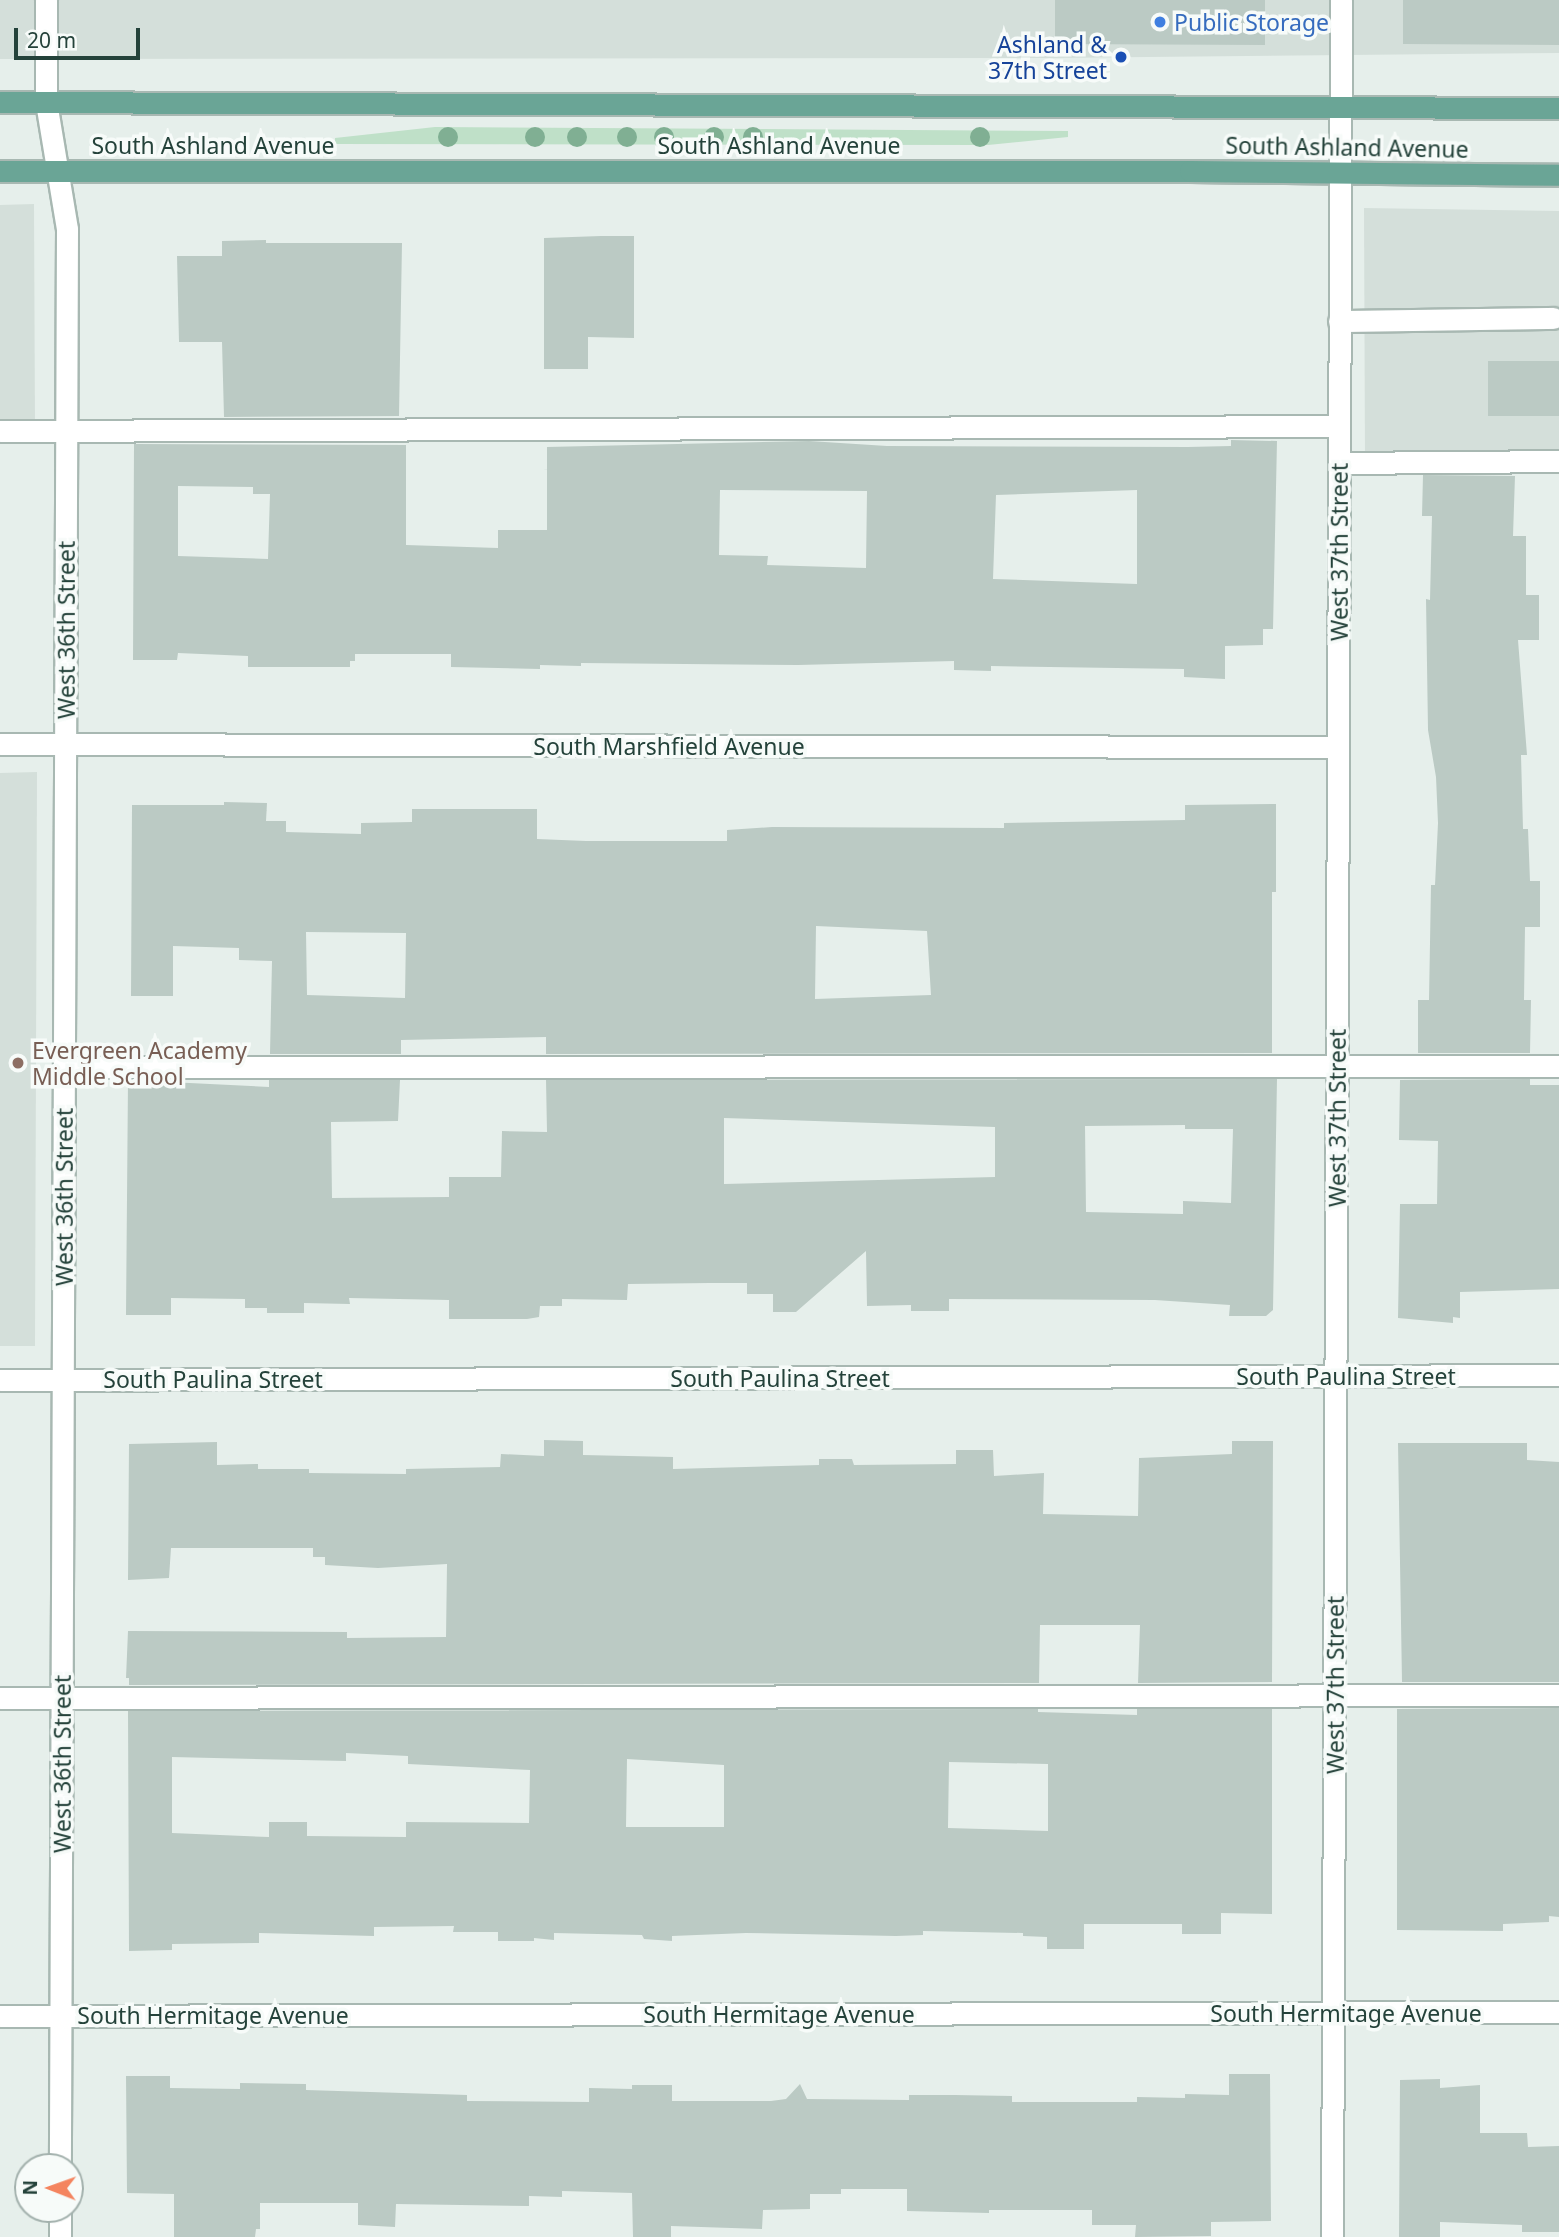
<!DOCTYPE html>
<style>
body{margin:0}
#map{position:relative;width:1559px;height:2237px;overflow:hidden;background:#e6efeb;font-family:"Noto Sans",sans-serif}
div>[style]{position:absolute}
[style*='--x']{left:calc(var(--x)*1px);top:calc(var(--y)*1px);width:calc(var(--w)*1px);rotate:calc(var(--a)*1deg)}
.built>*{inset:0;background:#d4dfda}
.green>*{inset:0;background:#bfe0c8}
.building>*{inset:0;background:#bbcac4}
.roads{filter:drop-shadow(2px 0 #a8b8b2) drop-shadow(-2px 0 #a8b8b2) drop-shadow(0 2px #a8b8b2) drop-shadow(0 -2px #a8b8b2)}
.minor>*{height:21px;margin:-10.5px;padding:0 10.5px;transform-origin:10.5px;border-radius:10.5px;background:#fff}
.major>*{height:21px;margin:-10.5px;padding:0 10.5px;transform-origin:10.5px;border-radius:10.5px;background:#6aa596}
.trees>*{width:20px;height:20px;margin:-10px;border-radius:50%;background:#80af93}
.dots>*{width:19px;height:19px;translate:-50% -50%;box-sizing:border-box;border:4px solid #f7fbf9;border-radius:50%}
span{translate:-50% -50%;white-space:nowrap;text-align:center;line-height:1.15;-webkit-text-stroke:7px #f7fbf9;paint-order:stroke}
.shop-label{font-size:23px;color:#366cbe}
.left{translate:0 -50%;text-align:left}
.transit-label{font-size:23px;color:#164399}
.right{translate:-100% -50%;text-align:right}
.street-label{font-size:23px;color:#24423a}
.education-label{font-size:23px;color:#785e54}
.north{position:absolute;left:14px;top:2153px;width:70px;height:70px;box-sizing:border-box;background:#f7fbf9;border:2px solid #a3b1ad;border-radius:50%;rotate:271deg;font-size:19px;font-weight:700;line-height:28px;text-align:center;color:#24423a}
.north::after{content:'';display:block;margin:auto;width:24px;height:32px;background:#f4845f;clip-path:polygon(50% 0,100% 100%,50% 72%,0 100%)}
.scale{position:absolute;left:14px;top:28px;width:126px;height:32px;box-sizing:border-box;border:4px solid #24423a;border-top:0;padding-left:9px;font-size:21px;line-height:24px;white-space:nowrap;color:#24423a;-webkit-text-stroke:5px #f7fbf9;paint-order:stroke}
</style>
<div id="map">
<div class="built">
<i style="clip-path:polygon(0 0,1559px 0,1559px 53px,1048px 58px,0 59px)"></i>
<i style="clip-path:polygon(34px 204px,35px 431px,0 431px,0 205px)"></i>
<i style="clip-path:polygon(1364px 208px,1559px 211px,1559px 461px,1365px 462px)"></i>
<i style="clip-path:polygon(37px 772px,35px 1346px,0 1346px,0 773px)"></i>
</div>
<div class="green">
<i style="clip-path:polygon(435px 127px,1068px 131px,1068px 137px,988px 145px,335px 144px,335px 138px)"></i>
</div>
<div class="building">
<i style="clip-path:polygon(1055px 0,1265px 0,1265px 45px,1055px 44px)"></i>
<i style="clip-path:polygon(1403px 0,1559px 0,1559px 45px,1403px 44px)"></i>
<i style="clip-path:polygon(601px 236px,634px 236px,634px 338px,588px 337px,588px 369px,544px 369px,544px 238px)"></i>
<i style="clip-path:polygon(266px 240px,266px 243px,402px 243px,399px 416px,224px 417px,222px 342px,179px 342px,177px 256px,222px 256px,222px 241px)"></i>
<i style="clip-path:polygon(1488px 361px,1559px 361px,1559px 416px,1488px 416px)"></i>
<i style="clip-path:polygon(evenodd,1231px 440px,1277px 441px,1273px 629px,1263px 629px,1263px 645px,1225px 646px,1225px 679px,1184px 677px,1184px 669px,991px 666px,991px 671px,954px 670px,954px 661px,798px 665px,581px 663px,581px 666px,540px 665px,540px 669px,451px 667px,451px 654px,355px 654px,355px 661px,350px 661px,350px 667px,248px 667px,248px 656px,178px 653px,177px 660px,133px 660px,134px 444px,406px 445px,406px 545px,498px 548px,498px 530px,547px 530px,547px 447px,809px 441px,887px 446px,1188px 447px,1231px 446px,1231px 440px,178px 486px,253px 487px,253px 494px,270px 494px,268px 559px,178px 556px,178px 486px,1231px 440px,720px 490px,867px 491px,866px 568px,767px 565px,768px 556px,719px 555px,720px 490px,1231px 440px,1137px 490px,1137px 584px,993px 579px,996px 495px,1137px 490px)"></i>
<i style="clip-path:polygon(1423px 475px,1515px 476px,1513px 536px,1526px 536px,1526px 595px,1539px 595px,1539px 640px,1518px 640px,1527px 755px,1521px 755px,1523px 829px,1528px 829px,1530px 881px,1540px 881px,1540px 927px,1525px 927px,1524px 1000px,1531px 1000px,1530px 1053px,1418px 1053px,1418px 1000px,1429px 1000px,1431px 885px,1435px 885px,1438px 823px,1436px 777px,1428px 730px,1426px 599px,1430px 600px,1432px 516px,1422px 516px)"></i>
<i style="clip-path:polygon(evenodd,224px 802px,267px 803px,266px 821px,286px 821px,286px 832px,361px 834px,361px 823px,412px 822px,412px 809px,537px 809px,537px 839px,586px 841px,727px 841px,727px 830px,772px 827px,1004px 828px,1004px 823px,1185px 820px,1185px 805px,1276px 804px,1276px 892px,1272px 892px,1272px 1053px,546px 1054px,546px 1037px,401px 1040px,401px 1054px,270px 1054px,272px 961px,239px 960px,239px 948px,173px 946px,173px 996px,131px 996px,132px 805px,224px 805px,224px 802px,816px 926px,927px 931px,931px 995px,815px 999px,816px 926px,224px 802px,306px 932px,406px 933px,405px 998px,307px 995px,306px 932px)"></i>
<i style="clip-path:polygon(evenodd,1277px 1079px,1273px 1310px,1266px 1316px,1229px 1316px,1230px 1305px,1155px 1300px,949px 1299px,949px 1311px,911px 1311px,911px 1305px,867px 1306px,866px 1251px,796px 1312px,773px 1312px,773px 1294px,747px 1294px,747px 1283px,710px 1283px,628px 1284px,627px 1300px,562px 1299px,562px 1306px,540px 1306px,539px 1317px,527px 1319px,449px 1319px,449px 1300px,349px 1298px,350px 1304px,304px 1303px,304px 1313px,267px 1313px,267px 1308px,245px 1308px,245px 1299px,171px 1298px,171px 1315px,126px 1315px,128px 1080px,269px 1087px,269px 1080px,400px 1080px,398px 1121px,331px 1122px,332px 1198px,449px 1197px,449px 1177px,501px 1177px,502px 1131px,547px 1132px,546px 1080px,1277px 1079px,724px 1118px,995px 1127px,995px 1177px,724px 1184px,724px 1118px,1277px 1079px,1185px 1125px,1185px 1129px,1233px 1129px,1231px 1203px,1183px 1201px,1183px 1214px,1086px 1212px,1085px 1126px,1185px 1125px)"></i>
<i style="clip-path:polygon(1530px 1079px,1530px 1085px,1559px 1085px,1559px 1289px,1460px 1292px,1460px 1318px,1453px 1317px,1453px 1323px,1398px 1318px,1400px 1204px,1437px 1204px,1438px 1141px,1399px 1140px,1400px 1080px)"></i>
<i style="clip-path:polygon(544px 1440px,583px 1441px,583px 1455px,673px 1457px,673px 1469px,819px 1465px,819px 1459px,852px 1459px,854px 1465px,956px 1464px,956px 1450px,993px 1450px,994px 1476px,1044px 1473px,1043px 1514px,1138px 1516px,1139px 1458px,1232px 1454px,1232px 1441px,1273px 1441px,1272px 1682px,1138px 1683px,1140px 1625px,1040px 1625px,1039px 1683px,129px 1685px,129px 1678px,126px 1678px,128px 1631px,347px 1632px,347px 1638px,446px 1637px,447px 1564px,378px 1568px,325px 1565px,325px 1557px,313px 1557px,313px 1548px,171px 1548px,169px 1578px,128px 1580px,129px 1444px,217px 1442px,217px 1465px,258px 1464px,258px 1469px,309px 1469px,309px 1473px,406px 1474px,406px 1469px,500px 1467px,501px 1454px,544px 1456px)"></i>
<i style="clip-path:polygon(1398px 1443px,1527px 1443px,1527px 1460px,1559px 1462px,1559px 1682px,1402px 1682px)"></i>
<i style="clip-path:polygon(1559px 1708px,1559px 1917px,1549px 1916px,1549px 1922px,1503px 1924px,1503px 1931px,1397px 1930px,1397px 1709px)"></i>
<i style="clip-path:polygon(evenodd,1038px 1709px,1038px 1712px,1137px 1715px,1137px 1709px,1272px 1709px,1272px 1914px,1221px 1913px,1221px 1934px,1182px 1934px,1182px 1924px,1084px 1924px,1084px 1949px,1047px 1949px,1047px 1937px,1023px 1936px,1023px 1933px,923px 1931px,923px 1935px,896px 1936px,746px 1933px,672px 1936px,672px 1941px,644px 1939px,642px 1935px,554px 1933px,554px 1940px,534px 1938px,534px 1941px,498px 1941px,498px 1932px,453px 1932px,454px 1926px,374px 1927px,374px 1936px,259px 1933px,259px 1943px,172px 1944px,172px 1950px,129px 1951px,128px 1711px,1038px 1709px,346px 1753px,408px 1756px,408px 1764px,530px 1770px,529px 1823px,406px 1822px,406px 1837px,307px 1836px,307px 1822px,269px 1822px,269px 1837px,172px 1833px,172px 1757px,346px 1761px,346px 1753px,1038px 1709px,627px 1759px,724px 1765px,724px 1827px,626px 1827px,627px 1759px,1038px 1709px,949px 1762px,1048px 1764px,1048px 1831px,948px 1828px,949px 1762px)"></i>
<i style="clip-path:polygon(1229px 2074px,1270px 2074px,1271px 2221px,1211px 2222px,1211px 2236px,1135px 2237px,1136px 2225px,1092px 2225px,1092px 2210px,989px 2210px,989px 2213px,907px 2211px,907px 2189px,841px 2189px,841px 2194px,810px 2194px,810px 2209px,763px 2210px,762px 2229px,671px 2226px,671px 2237px,633px 2237px,632px 2193px,562px 2191px,562px 2197px,529px 2196px,529px 2206px,396px 2204px,395px 2227px,358px 2225px,358px 2203px,260px 2203px,260px 2229px,256px 2229px,255px 2237px,174px 2237px,174px 2194px,127px 2193px,126px 2076px,170px 2076px,170px 2088px,240px 2089px,240px 2083px,306px 2084px,306px 2090px,467px 2095px,467px 2101px,589px 2102px,589px 2088px,632px 2089px,632px 2085px,672px 2085px,672px 2101px,771px 2101px,786px 2099px,800px 2084px,807px 2099px,909px 2100px,909px 2095px,955px 2095px,1012px 2096px,1012px 2102px,1137px 2102px,1137px 2097px,1185px 2098px,1185px 2094px,1229px 2095px)"></i>
<i style="clip-path:polygon(1440px 2079px,1440px 2088px,1480px 2085px,1480px 2133px,1527px 2133px,1528px 2147px,1559px 2146px,1559px 2232px,1522px 2232px,1522px 2225px,1440px 2222px,1440px 2237px,1399px 2237px,1400px 2080px)"></i>
</div>
<div class="roads">
<div class="minor">
<i style="--x:46;--y:0;--w:102;--a:90"></i>
<i style="--x:46;--y:102;--w:129;--a:80.6"></i>
<i style="--x:67;--y:229;--w:1938;--a:90.21"></i>
<i style="--x:1339;--y:321;--w:214;--a:-0.8"></i>
<i style="--x:0;--y:431;--w:1339;--a:-0.21"></i>
<i style="--x:1339;--y:463;--w:220;--a:-0.5"></i>
<i style="--x:0;--y:744;--w:1338;--a:0.13"></i>
<i style="--x:64;--y:1067;--w:1495;--a:-0.04"></i>
<i style="--x:0;--y:1380;--w:1559;--a:-0.18"></i>
<i style="--x:0;--y:1698;--w:1559;--a:-0.11"></i>
<i style="--x:0;--y:2016;--w:1559;--a:-0.15"></i>
<i style="--x:60;--y:2237;--w:28;--a:-90"></i>
<i style="--x:1332;--y:2237;--w:2237;--a:-89.77"></i>
</div>
<div class="major">
<i style="--x:0;--y:102;--w:1559;--a:0.22"></i>
<i style="--x:0;--y:171;--w:1190;--a:0"></i>
<i style="--x:1190;--y:171;--w:369;--a:0.6"></i>
</div>
</div>
<div class="trees">
<i style="left:448px;top:137px"></i>
<i style="left:535px;top:137px"></i>
<i style="left:577px;top:137px"></i>
<i style="left:627px;top:137px"></i>
<i style="left:664px;top:137px"></i>
<i style="left:714px;top:137px"></i>
<i style="left:753px;top:137px"></i>
<i style="left:980px;top:137px"></i>
</div>
<div class="dots">
<i style="left:1160px;top:22px;background:#3f7fe0"></i>
<i style="left:1121px;top:57px;background:#1a4fb4"></i>
<i style="left:18px;top:1063px;background:#8d6e63"></i>
</div>
<div class="shop-label">
<span class="left" style="left:1174px;top:22px">Public Storage</span>
</div>
<div class="transit-label">
<span class="right" style="left:1107px;top:57px">Ashland &amp;<br>37th Street</span>
</div>
<div class="street-label">
<span style="left:213px;top:145px">South Ashland Avenue</span>
<span style="left:779px;top:145px">South Ashland Avenue</span>
<span style="left:1347px;top:147px;rotate:1deg">South Ashland Avenue</span>
<span style="left:1339px;top:552px;rotate:-90deg">West 37th Street</span>
<span style="left:66px;top:630px;rotate:-90deg">West 36th Street</span>
<span style="left:669px;top:746px">South Marshfield Avenue</span>
<span style="left:1337px;top:1118px;rotate:-90deg">West 37th Street</span>
<span style="left:64px;top:1197px;rotate:-90deg">West 36th Street</span>
<span style="left:1346px;top:1376px">South Paulina Street</span>
<span style="left:780px;top:1378px">South Paulina Street</span>
<span style="left:213px;top:1379px">South Paulina Street</span>
<span style="left:1335px;top:1685px;rotate:-90deg">West 37th Street</span>
<span style="left:62px;top:1764px;rotate:-90deg">West 36th Street</span>
<span style="left:1346px;top:2013px">South Hermitage Avenue</span>
<span style="left:779px;top:2014px">South Hermitage Avenue</span>
<span style="left:213px;top:2015px">South Hermitage Avenue</span>
</div>
<div class="education-label">
<span class="left" style="left:32px;top:1063px">Evergreen Academy<br>Middle School</span>
</div>
<div class="north">N</div>
<div class="scale">20 m</div>
</div>
